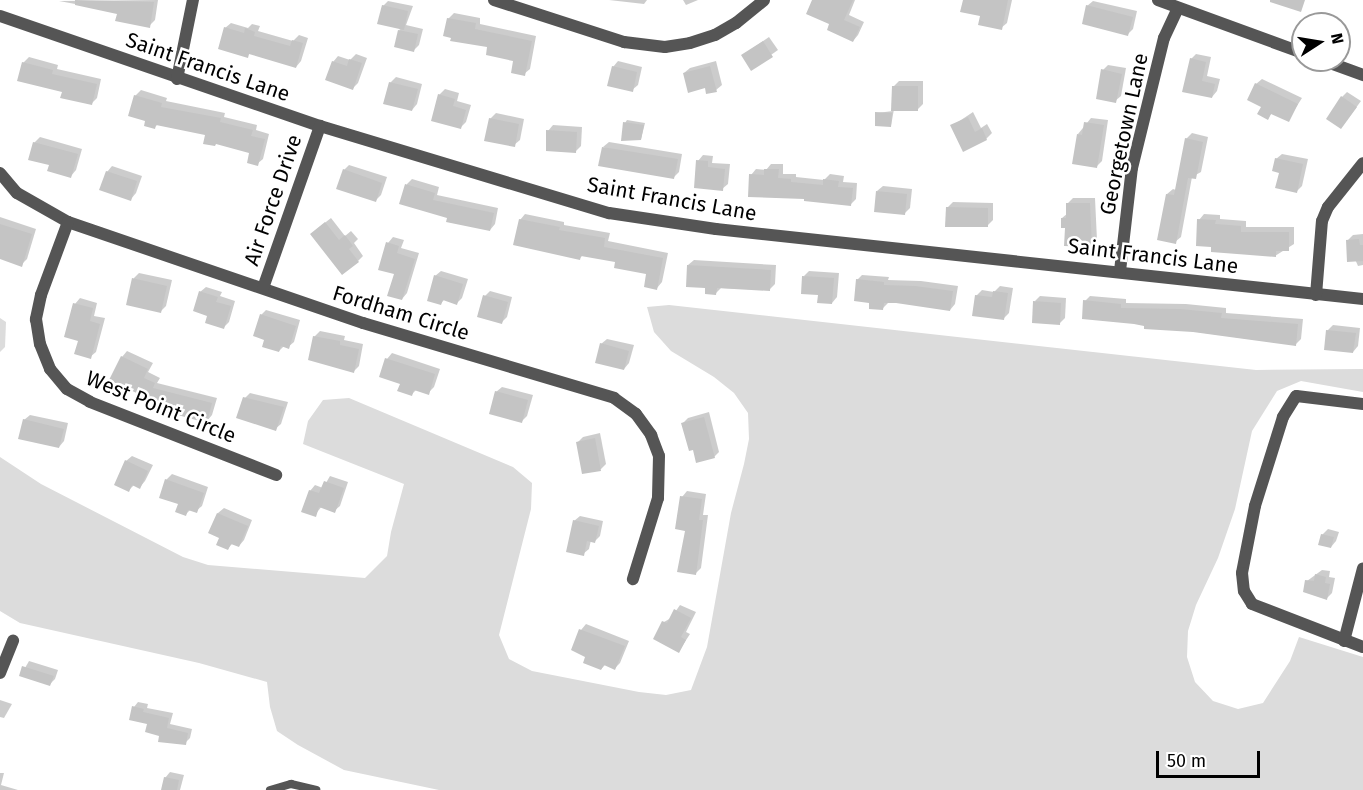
<!DOCTYPE html>
<style>
body{margin:0}
#map{position:relative;width:1363px;height:790px;overflow:hidden;background:#fff;font-family:"Fira Sans",sans-serif}
div>[style]{position:absolute}
[style*='--x']{left:calc(var(--x)*1px);top:calc(var(--y)*1px);width:calc(var(--w)*1px);rotate:calc(var(--a)*1deg)}
.green>*{inset:0;background:#dcdcdc}
.shadow>*{inset:0;background:#0003}
.building>*{inset:0;background:#c4c4c4}
.service>*{height:8px;margin:-4px;padding:0 4px;transform-origin:4px;border-radius:4px;background:#555}
.minor>*{height:12px;margin:-6px;padding:0 6px;transform-origin:6px;border-radius:6px;background:#555}
span{translate:-50% -50%;white-space:nowrap;text-align:center;line-height:1.15;-webkit-text-stroke:5px #fff;paint-order:stroke}
.street-label{font-size:21px;color:#000}
.north{position:absolute;left:1291px;top:12px;width:60px;height:60px;box-sizing:border-box;background:#fff;border:2px solid #999;border-radius:50%;rotate:78deg;font-size:16px;font-weight:700;line-height:24px;text-align:center;color:#000}
.north::after{content:'';display:block;margin:auto;width:21px;height:27px;background:#000;clip-path:polygon(50% 0,100% 100%,50% 72%,0 100%)}
.scale{position:absolute;left:1156px;top:751px;width:104px;height:27px;box-sizing:border-box;border:3px solid #000;border-top:0;padding-left:8px;font-size:18px;line-height:21px;white-space:nowrap;color:#000;-webkit-text-stroke:4px #fff;paint-order:stroke}
</style>
<div id="map">
<div class="green">
<i style="clip-path:polygon(669px 305px,1256px 370px,1363px 369px,1363px 392px,1301px 381px,1277px 391px,1252px 431px,1235px 509px,1218px 558px,1196px 605px,1188px 631px,1187px 657px,1195px 682px,1213px 701px,1238px 709px,1263px 703px,1290px 661px,1299px 637px,1363px 657px,1363px 790px,439px 790px,344px 770px,298px 745px,277px 731px,270px 707px,267px 682px,199px 663px,20px 623px,0 611px,0 457px,41px 484px,183px 557px,208px 565px,365px 578px,387px 556px,391px 532px,404px 484px,303px 444px,308px 421px,323px 400px,349px 398px,513px 467px,532px 483px,531px 509px,499px 635px,509px 659px,532px 671px,639px 692px,666px 695px,691px 690px,707px 647px,731px 513px,744px 464px,749px 439px,748px 413px,734px 393px,714px 377px,671px 351px,654px 332px,647px 307px)"></i>
<i style="clip-path:polygon(0 318px,6px 322px,5px 347px,0 352px)"></i>
</div>
<div class="shadow">
<i style="clip-path:polygon(158px 0,155px 20px,149px 26px,118px 12px,59px 1px)"></i>
<i style="clip-path:polygon(609px 0,647px 0,644px 4px)"></i>
<i style="clip-path:polygon(683px 0,698px 0,686px 5px)"></i>
<i style="clip-path:polygon(814px 0,855px 0,849px 15px,864px 22px,858px 35px,853px 41px)"></i>
<i style="clip-path:polygon(964px 0,1012px 0,1007px 23px,1001px 28px)"></i>
<i style="clip-path:polygon(388px 1px,413px 6px,406px 25px,423px 29px,419px 45px,414px 50px,399px 30px,402px 28px,383px 6px)"></i>
<i style="clip-path:polygon(1093px 1px,1137px 11px,1133px 29px,1128px 34px,1087px 6px)"></i>
<i style="clip-path:polygon(454px 13px,480px 18px,480px 24px,536px 36px,530px 69px,524px 74px,515px 60px,448px 19px)"></i>
<i style="clip-path:polygon(231px 23px,248px 28px,252px 24px,260px 26px,258px 31px,293px 41px,299px 35px,308px 38px,301px 61px,296px 67px,250px 53px,247px 56px,225px 28px)"></i>
<i style="clip-path:polygon(769px 37px,778px 50px,751px 69px,743px 55px)"></i>
<i style="clip-path:polygon(356px 54px,367px 58px,358px 83px,353px 88px,333px 62px,338px 56px,350px 60px)"></i>
<i style="clip-path:polygon(1196px 54px,1211px 57px,1207px 76px,1220px 79px,1217px 91px,1212px 97px,1184px 91px,1191px 59px)"></i>
<i style="clip-path:polygon(29px 57px,58px 65px,57px 69px,101px 79px,97px 98px,91px 104px,63px 91px,23px 63px)"></i>
<i style="clip-path:polygon(618px 61px,642px 67px,638px 85px,632px 90px,613px 67px)"></i>
<i style="clip-path:polygon(716px 61px,722px 85px,716px 90px,684px 73px,690px 68px)"></i>
<i style="clip-path:polygon(1108px 65px,1126px 68px,1121px 96px,1115px 101px,1103px 70px)"></i>
<i style="clip-path:polygon(396px 77px,422px 84px,417px 104px,412px 110px,390px 83px)"></i>
<i style="clip-path:polygon(1262px 79px,1302px 98px,1288px 120px,1272px 113px,1267px 118px,1256px 84px)"></i>
<i style="clip-path:polygon(899px 81px,923px 81px,923px 104px,918px 109px,894px 109px,891px 126px,877px 113px,893px 111px,893px 87px)"></i>
<i style="clip-path:polygon(445px 89px,459px 93px,457px 101px,471px 105px,466px 122px,461px 127px,439px 95px)"></i>
<i style="clip-path:polygon(141px 90px,167px 98px,166px 101px,225px 113px,224px 117px,257px 125px,256px 130px,269px 134px,263px 159px,257px 164px,251px 151px,206px 133px,158px 124px,154px 128px,135px 96px)"></i>
<i style="clip-path:polygon(1347px 92px,1361px 101px,1341px 128px,1342px 97px)"></i>
<i style="clip-path:polygon(973px 112px,981px 128px,987px 124px,992px 133px,986px 139px,952px 126px)"></i>
<i style="clip-path:polygon(496px 113px,524px 119px,520px 140px,514px 145px,490px 119px)"></i>
<i style="clip-path:polygon(1091px 118px,1108px 120px,1102px 161px,1097px 166px,1078px 134px)"></i>
<i style="clip-path:polygon(627px 120px,645px 123px,641px 139px,625px 123px)"></i>
<i style="clip-path:polygon(553px 125px,582px 127px,581px 146px,576px 151px,548px 131px)"></i>
<i style="clip-path:polygon(1192px 133px,1208px 137px,1201px 172px,1192px 177px,1181px 237px,1175px 242px,1167px 194px,1173px 189px,1176px 190px,1186px 139px)"></i>
<i style="clip-path:polygon(40px 137px,82px 149px,76px 170px,71px 176px,50px 164px,34px 143px)"></i>
<i style="clip-path:polygon(609px 142px,682px 154px,679px 172px,674px 177px,603px 147px)"></i>
<i style="clip-path:polygon(1282px 154px,1308px 159px,1302px 186px,1297px 191px,1276px 159px)"></i>
<i style="clip-path:polygon(703px 155px,713px 156px,712px 163px,730px 164px,728px 184px,722px 189px,698px 161px)"></i>
<i style="clip-path:polygon(771px 164px,783px 164px,783px 174px,796px 174px,796px 177px,824px 180px,830px 174px,844px 176px,843px 182px,857px 183px,856px 199px,850px 205px,806px 197px,751px 175px,756px 169px,766px 170px)"></i>
<i style="clip-path:polygon(349px 165px,387px 177px,381px 195px,375px 201px,344px 170px)"></i>
<i style="clip-path:polygon(112px 166px,142px 176px,136px 193px,131px 199px,107px 172px)"></i>
<i style="clip-path:polygon(412px 179px,439px 187px,437px 195px,498px 208px,495px 224px,490px 230px,401px 203px,407px 184px)"></i>
<i style="clip-path:polygon(883px 186px,912px 189px,910px 208px,904px 214px,877px 191px)"></i>
<i style="clip-path:polygon(1073px 198px,1095px 198px,1097px 240px,1092px 245px,1066px 227px,1062px 218px,1068px 213px,1068px 203px)"></i>
<i style="clip-path:polygon(953px 202px,993px 203px,993px 220px,987px 226px,947px 208px)"></i>
<i style="clip-path:polygon(525px 214px,564px 222px,564px 225px,610px 233px,608px 241px,668px 253px,662px 282px,657px 288px,648px 273px,616px 261px,583px 255px,580px 258px,520px 220px)"></i>
<i style="clip-path:polygon(1204px 214px,1220px 215px,1220px 219px,1246px 221px,1246px 227px,1294px 227px,1294px 244px,1275px 256px,1199px 220px)"></i>
<i style="clip-path:polygon(0 217px,36px 229px,27px 259px,21px 265px,0 258px)"></i>
<i style="clip-path:polygon(331px 218px,345px 236px,351px 231px,358px 239px,354px 243px,363px 256px,358px 261px,317px 229px)"></i>
<i style="clip-path:polygon(1363px 234px,1363px 265px,1358px 266px,1347px 241px,1353px 235px)"></i>
<i style="clip-path:polygon(393px 237px,404px 240px,401px 248px,419px 253px,407px 293px,402px 299px,388px 243px)"></i>
<i style="clip-path:polygon(694px 260px,776px 265px,775px 284px,769px 290px,721px 288px,716px 293px,688px 265px)"></i>
<i style="clip-path:polygon(441px 271px,468px 279px,462px 298px,457px 303px,445px 299px,441px 303px,435px 276px)"></i>
<i style="clip-path:polygon(809px 271px,839px 273px,837px 297px,832px 303px,804px 276px)"></i>
<i style="clip-path:polygon(139px 273px,172px 280px,166px 306px,161px 311px,128px 304px,134px 278px)"></i>
<i style="clip-path:polygon(862px 275px,889px 277px,888px 280px,921px 281px,958px 286px,955px 304px,950px 310px,896px 302px,888px 303px,883px 308px,871px 301px,857px 280px)"></i>
<i style="clip-path:polygon(1000px 286px,1013px 288px,1009px 313px,1004px 318px,976px 296px,982px 290px,994px 292px)"></i>
<i style="clip-path:polygon(206px 287px,222px 292px,220px 296px,235px 301px,229px 322px,224px 327px,209px 315px,200px 292px)"></i>
<i style="clip-path:polygon(490px 291px,512px 297px,507px 317px,501px 323px,485px 296px)"></i>
<i style="clip-path:polygon(1040px 296px,1066px 298px,1065px 318px,1059px 324px,1035px 301px)"></i>
<i style="clip-path:polygon(1090px 296px,1126px 299px,1126px 303px,1186px 304px,1226px 308px,1226px 313px,1303px 319px,1301px 339px,1295px 345px,1145px 325px,1085px 301px)"></i>
<i style="clip-path:polygon(80px 298px,97px 303px,94px 316px,105px 318px,96px 352px,90px 357px,79px 340px,75px 304px)"></i>
<i style="clip-path:polygon(266px 310px,300px 320px,294px 342px,288px 347px,284px 346px,279px 351px,266px 339px,261px 315px)"></i>
<i style="clip-path:polygon(1333px 325px,1360px 328px,1358px 346px,1353px 352px,1327px 331px)"></i>
<i style="clip-path:polygon(320px 331px,345px 336px,344px 340px,363px 344px,359px 366px,353px 372px,314px 337px)"></i>
<i style="clip-path:polygon(607px 339px,634px 345px,629px 363px,624px 369px,601px 344px)"></i>
<i style="clip-path:polygon(127px 351px,153px 363px,148px 372px,160px 378px,157px 383px,217px 398px,212px 415px,207px 421px,166px 405px,122px 357px)"></i>
<i style="clip-path:polygon(392px 353px,440px 369px,434px 387px,428px 393px,417px 389px,412px 394px,387px 359px)"></i>
<i style="clip-path:polygon(502px 387px,533px 395px,527px 416px,522px 421px,496px 392px)"></i>
<i style="clip-path:polygon(250px 393px,288px 402px,281px 424px,275px 429px,245px 398px)"></i>
<i style="clip-path:polygon(709px 412px,719px 452px,714px 457px,683px 423px,688px 418px)"></i>
<i style="clip-path:polygon(30px 415px,68px 423px,64px 441px,59px 447px,24px 420px)"></i>
<i style="clip-path:polygon(600px 433px,606px 464px,601px 469px,583px 473px,578px 442px,583px 437px)"></i>
<i style="clip-path:polygon(132px 456px,153px 465px,145px 481px,140px 487px,135px 484px,129px 490px,126px 461px)"></i>
<i style="clip-path:polygon(172px 474px,208px 487px,202px 506px,196px 511px,191px 509px,186px 514px,166px 480px)"></i>
<i style="clip-path:polygon(330px 476px,348px 482px,340px 506px,334px 511px,322px 506px,315px 515px,310px 491px,315px 485px,323px 488px)"></i>
<i style="clip-path:polygon(687px 491px,706px 494px,703px 515px,708px 515px,701px 568px,695px 574px,682px 497px)"></i>
<i style="clip-path:polygon(224px 508px,252px 520px,244px 540px,239px 546px,233px 543px,228px 548px,221px 537px,210px 532px,218px 513px)"></i>
<i style="clip-path:polygon(580px 516px,603px 521px,600px 536px,595px 541px,591px 540px,589px 549px,583px 554px,574px 521px)"></i>
<i style="clip-path:polygon(1328px 529px,1339px 532px,1336px 541px,1331px 547px,1322px 535px)"></i>
<i style="clip-path:polygon(1322px 570px,1330px 571px,1329px 577px,1335px 578px,1332px 593px,1327px 598px,1307px 581px)"></i>
<i style="clip-path:polygon(680px 605px,696px 612px,686px 632px,690px 634px,679px 651px,664px 622px,671px 618px)"></i>
<i style="clip-path:polygon(586px 624px,629px 641px,620px 663px,615px 668px,606px 664px,601px 669px,587px 656px,581px 630px)"></i>
<i style="clip-path:polygon(29px 661px,58px 670px,55px 679px,50px 684px,21px 675px)"></i>
<i style="clip-path:polygon(0 700px,12px 704px,4px 718px,0 717px)"></i>
<i style="clip-path:polygon(138px 702px,148px 704px,147px 708px,173px 713px,170px 724px,192px 729px,190px 738px,185px 743px,161px 735px,134px 707px)"></i>
<i style="clip-path:polygon(170px 772px,184px 775px,180px 790px,162px 790px,165px 778px)"></i>
<i style="clip-path:polygon(0 773px,4px 773px,1px 785px,18px 790px,0 790px)"></i>
</div>
<div class="building">
<i style="clip-path:polygon(75px 0,154px 2px,150px 28px,115px 21px,117px 14px,75px 5px)"></i>
<i style="clip-path:polygon(812px 0,853px 0,844px 20px,860px 27px,853px 42px,827px 30px,829px 24px,806px 14px)"></i>
<i style="clip-path:polygon(963px 0,1008px 0,1002px 30px,978px 25px,980px 16px,960px 12px)"></i>
<i style="clip-path:polygon(1270px 0,1305px 0,1301px 12px,1270px 2px)"></i>
<i style="clip-path:polygon(382px 5px,408px 11px,404px 30px,377px 24px)"></i>
<i style="clip-path:polygon(1086px 5px,1133px 17px,1128px 36px,1082px 24px)"></i>
<i style="clip-path:polygon(447px 18px,476px 23px,475px 29px,532px 41px,525px 76px,511px 73px,513px 61px,486px 55px,487px 47px,450px 41px,451px 38px,443px 36px)"></i>
<i style="clip-path:polygon(224px 27px,244px 33px,245px 28px,255px 32px,254px 36px,290px 46px,292px 40px,303px 43px,296px 68px,249px 54px,248px 58px,218px 49px)"></i>
<i style="clip-path:polygon(398px 30px,418px 34px,414px 52px,394px 47px)"></i>
<i style="clip-path:polygon(763px 41px,773px 57px,751px 71px,741px 55px)"></i>
<i style="clip-path:polygon(1190px 58px,1206px 62px,1202px 81px,1215px 84px,1212px 98px,1182px 92px)"></i>
<i style="clip-path:polygon(349px 59px,362px 63px,353px 90px,325px 80px,332px 61px,347px 66px)"></i>
<i style="clip-path:polygon(22px 62px,53px 70px,52px 74px,97px 84px,92px 105px,60px 98px,62px 92px,17px 81px)"></i>
<i style="clip-path:polygon(612px 66px,637px 72px,633px 92px,607px 86px)"></i>
<i style="clip-path:polygon(710px 66px,717px 92px,706px 94px,705px 88px,688px 93px,683px 73px)"></i>
<i style="clip-path:polygon(1101px 69px,1122px 74px,1116px 103px,1096px 99px)"></i>
<i style="clip-path:polygon(389px 82px,418px 89px,412px 111px,383px 104px)"></i>
<i style="clip-path:polygon(1255px 83px,1298px 104px,1289px 122px,1271px 114px,1268px 120px,1257px 114px,1261px 107px,1247px 100px)"></i>
<i style="clip-path:polygon(892px 86px,918px 86px,918px 111px,891px 111px)"></i>
<i style="clip-path:polygon(438px 94px,455px 99px,453px 106px,466px 110px,461px 129px,431px 121px)"></i>
<i style="clip-path:polygon(134px 95px,162px 103px,161px 107px,221px 118px,220px 122px,253px 130px,251px 136px,265px 139px,258px 166px,247px 163px,249px 153px,216px 144px,215px 146px,203px 144px,205px 135px,156px 125px,155px 129px,144px 126px,145px 121px,128px 116px)"></i>
<i style="clip-path:polygon(1341px 96px,1357px 107px,1341px 129px,1326px 119px)"></i>
<i style="clip-path:polygon(875px 112px,892px 113px,891px 127px,875px 126px)"></i>
<i style="clip-path:polygon(968px 117px,975px 132px,982px 128px,987px 140px,963px 152px,950px 125px)"></i>
<i style="clip-path:polygon(489px 118px,519px 124px,515px 147px,484px 141px)"></i>
<i style="clip-path:polygon(623px 122px,644px 125px,641px 140px,621px 141px)"></i>
<i style="clip-path:polygon(1084px 122px,1104px 125px,1097px 168px,1072px 164px,1077px 134px,1082px 135px)"></i>
<i style="clip-path:polygon(546px 130px,577px 132px,576px 153px,546px 151px)"></i>
<i style="clip-path:polygon(1185px 138px,1203px 142px,1196px 179px,1188px 178px,1176px 244px,1157px 240px,1166px 194px,1174px 195px)"></i>
<i style="clip-path:polygon(33px 142px,78px 154px,71px 178px,47px 171px,49px 165px,28px 160px)"></i>
<i style="clip-path:polygon(602px 147px,678px 159px,674px 179px,598px 166px)"></i>
<i style="clip-path:polygon(1275px 158px,1303px 164px,1297px 193px,1275px 188px,1279px 173px,1272px 171px)"></i>
<i style="clip-path:polygon(696px 160px,708px 161px,708px 167px,725px 169px,723px 191px,694px 188px)"></i>
<i style="clip-path:polygon(343px 169px,382px 183px,376px 202px,336px 189px)"></i>
<i style="clip-path:polygon(764px 169px,779px 169px,778px 178px,791px 179px,791px 182px,823px 185px,823px 179px,839px 181px,838px 187px,853px 188px,851px 206px,804px 201px,804px 199px,748px 197px,749px 174px,764px 175px)"></i>
<i style="clip-path:polygon(106px 171px,137px 181px,131px 201px,99px 190px)"></i>
<i style="clip-path:polygon(405px 184px,435px 193px,433px 200px,494px 213px,490px 231px,446px 222px,447px 218px,399px 204px)"></i>
<i style="clip-path:polygon(876px 191px,907px 194px,905px 215px,874px 212px)"></i>
<i style="clip-path:polygon(1066px 203px,1090px 203px,1092px 247px,1064px 246px,1065px 228px,1061px 228px,1061px 218px,1066px 218px)"></i>
<i style="clip-path:polygon(946px 207px,988px 208px,988px 227px,945px 227px)"></i>
<i style="clip-path:polygon(519px 219px,560px 227px,559px 230px,605px 238px,604px 247px,663px 258px,657px 290px,644px 287px,646px 274px,614px 268px,615px 262px,581px 256px,580px 260px,513px 245px)"></i>
<i style="clip-path:polygon(1197px 219px,1216px 220px,1215px 224px,1241px 226px,1241px 232px,1289px 232px,1289px 251px,1276px 251px,1276px 257px,1211px 252px,1211px 247px,1196px 246px)"></i>
<i style="clip-path:polygon(325px 222px,339px 240px,345px 235px,353px 246px,349px 249px,359px 262px,342px 275px,310px 234px)"></i>
<i style="clip-path:polygon(0 224px,32px 234px,22px 267px,0 259px)"></i>
<i style="clip-path:polygon(1359px 239px,1360px 245px,1363px 245px,1363px 261px,1347px 262px,1346px 240px)"></i>
<i style="clip-path:polygon(386px 242px,399px 246px,397px 253px,415px 259px,402px 300px,387px 296px,394px 274px,378px 270px)"></i>
<i style="clip-path:polygon(687px 265px,771px 270px,770px 291px,717px 288px,716px 295px,705px 294px,705px 288px,686px 287px)"></i>
<i style="clip-path:polygon(434px 275px,463px 284px,457px 305px,443px 300px,441px 305px,427px 301px)"></i>
<i style="clip-path:polygon(802px 276px,834px 278px,832px 304px,817px 303px,818px 295px,801px 294px)"></i>
<i style="clip-path:polygon(132px 278px,167px 286px,161px 313px,126px 305px)"></i>
<i style="clip-path:polygon(856px 279px,884px 282px,884px 285px,915px 286px,953px 291px,950px 311px,896px 303px,884px 303px,883px 310px,869px 309px,869px 303px,854px 301px)"></i>
<i style="clip-path:polygon(199px 291px,218px 297px,216px 302px,231px 306px,224px 329px,205px 323px,207px 316px,193px 311px)"></i>
<i style="clip-path:polygon(993px 291px,1008px 293px,1004px 320px,972px 316px,975px 295px,992px 297px)"></i>
<i style="clip-path:polygon(483px 295px,508px 302px,502px 324px,477px 317px)"></i>
<i style="clip-path:polygon(1083px 300px,1121px 304px,1121px 308px,1180px 309px,1222px 313px,1221px 318px,1298px 324px,1296px 346px,1193px 332px,1144px 329px,1144px 326px,1134px 324px,1082px 319px)"></i>
<i style="clip-path:polygon(1033px 301px,1061px 303px,1060px 325px,1032px 323px)"></i>
<i style="clip-path:polygon(73px 303px,93px 308px,90px 321px,100px 324px,91px 359px,74px 354px,78px 341px,64px 337px)"></i>
<i style="clip-path:polygon(260px 314px,296px 326px,289px 349px,281px 346px,279px 352px,262px 347px,264px 340px,253px 336px)"></i>
<i style="clip-path:polygon(1326px 330px,1356px 333px,1353px 353px,1324px 350px)"></i>
<i style="clip-path:polygon(313px 336px,340px 341px,340px 345px,359px 349px,354px 373px,308px 360px)"></i>
<i style="clip-path:polygon(600px 343px,629px 351px,624px 370px,595px 363px)"></i>
<i style="clip-path:polygon(121px 356px,148px 369px,144px 378px,155px 383px,153px 388px,212px 403px,207px 423px,163px 411px,164px 406px,109px 380px)"></i>
<i style="clip-path:polygon(385px 358px,435px 374px,429px 395px,414px 390px,412px 396px,397px 391px,400px 384px,379px 377px)"></i>
<i style="clip-path:polygon(495px 391px,528px 400px,522px 423px,489px 414px)"></i>
<i style="clip-path:polygon(243px 397px,284px 407px,276px 431px,236px 418px)"></i>
<i style="clip-path:polygon(704px 417px,715px 458px,696px 463px,693px 450px,689px 451px,681px 423px)"></i>
<i style="clip-path:polygon(23px 419px,64px 429px,59px 448px,18px 439px)"></i>
<i style="clip-path:polygon(595px 438px,601px 471px,582px 474px,576px 442px)"></i>
<i style="clip-path:polygon(125px 460px,148px 471px,140px 489px,132px 485px,129px 492px,114px 485px)"></i>
<i style="clip-path:polygon(165px 479px,204px 493px,197px 513px,188px 510px,186px 516px,175px 512px,178px 504px,159px 498px)"></i>
<i style="clip-path:polygon(324px 481px,344px 488px,335px 513px,319px 507px,316px 517px,301px 512px,309px 490px,319px 493px)"></i>
<i style="clip-path:polygon(680px 496px,702px 499px,699px 520px,703px 520px,696px 575px,677px 572px,685px 531px,675px 529px)"></i>
<i style="clip-path:polygon(217px 513px,248px 526px,239px 547px,231px 544px,228px 550px,216px 545px,219px 538px,208px 533px)"></i>
<i style="clip-path:polygon(573px 520px,599px 526px,595px 543px,587px 541px,584px 556px,566px 552px)"></i>
<i style="clip-path:polygon(1321px 534px,1334px 537px,1331px 548px,1318px 545px)"></i>
<i style="clip-path:polygon(1315px 574px,1326px 577px,1325px 583px,1330px 584px,1327px 600px,1303px 592px,1305px 580px,1314px 581px)"></i>
<i style="clip-path:polygon(674px 609px,691px 618px,681px 637px,686px 640px,679px 653px,653px 639px,662px 621px,667px 623px)"></i>
<i style="clip-path:polygon(579px 629px,625px 646px,615px 670px,604px 665px,601px 670px,583px 663px,585px 657px,571px 650px)"></i>
<i style="clip-path:polygon(22px 666px,54px 676px,50px 686px,19px 676px)"></i>
<i style="clip-path:polygon(132px 706px,144px 709px,143px 712px,169px 718px,167px 728px,188px 733px,186px 745px,158px 742px,159px 736px,145px 732px,147px 724px,129px 720px)"></i>
<i style="clip-path:polygon(164px 777px,179px 780px,177px 790px,161px 790px)"></i>
</div>
<div class="service">
<i style="--x:270;--y:790;--w:22;--a:-16"></i>
<i style="--x:291;--y:784;--w:26;--a:13"></i>
</div>
<div class="minor">
<i style="--x:494;--y:0;--w:137;--a:17.9"></i>
<i style="--x:624;--y:42;--w:41;--a:7"></i>
<i style="--x:665;--y:47;--w:25;--a:-9"></i>
<i style="--x:690;--y:43;--w:26;--a:-18"></i>
<i style="--x:715;--y:35;--w:24;--a:-30"></i>
<i style="--x:736;--y:23;--w:36;--a:-39"></i>
<i style="--x:1158;--y:0;--w:154;--a:20.1"></i>
<i style="--x:0;--y:16;--w:338;--a:19"></i>
<i style="--x:320;--y:126;--w:302;--a:16.8"></i>
<i style="--x:609;--y:213;--w:108;--a:8.5"></i>
<i style="--x:716;--y:229;--w:651;--a:6.17"></i>
<i style="--x:1322;--y:60;--w:44;--a:20.1"></i>
<i style="--x:177;--y:79;--w:81;--a:-78.6"></i>
<i style="--x:0;--y:173;--w:26;--a:50"></i>
<i style="--x:17;--y:193;--w:59;--a:29.6"></i>
<i style="--x:68;--y:222;--w:312;--a:18.9"></i>
<i style="--x:363;--y:323;--w:262;--a:16.6"></i>
<i style="--x:614;--y:398;--w:27;--a:36"></i>
<i style="--x:636;--y:414;--w:26;--a:54"></i>
<i style="--x:651;--y:435;--w:22;--a:69"></i>
<i style="--x:659;--y:456;--w:42;--a:91.4"></i>
<i style="--x:658;--y:498;--w:85;--a:107.2"></i>
<i style="--x:68;--y:222;--w:78;--a:110.3"></i>
<i style="--x:41;--y:295;--w:25;--a:102"></i>
<i style="--x:36;--y:319;--w:25;--a:81"></i>
<i style="--x:40;--y:344;--w:27;--a:68"></i>
<i style="--x:50;--y:369;--w:26;--a:50"></i>
<i style="--x:67;--y:389;--w:26;--a:29"></i>
<i style="--x:90;--y:402;--w:200;--a:21.4"></i>
<i style="--x:1120;--y:271;--w:104;--a:-83.4"></i>
<i style="--x:1132;--y:168;--w:134;--a:-76.2"></i>
<i style="--x:1164;--y:38;--w:33;--a:-65"></i>
<i style="--x:263;--y:288;--w:172;--a:-70.6"></i>
<i style="--x:1316;--y:295;--w:74;--a:-85.4"></i>
<i style="--x:1322;--y:221;--w:15;--a:-67"></i>
<i style="--x:1328;--y:207;--w:56;--a:-51.5"></i>
<i style="--x:1363;--y:404;--w:67;--a:-173.2"></i>
<i style="--x:1296;--y:396;--w:25;--a:122"></i>
<i style="--x:1283;--y:417;--w:93;--a:107.5"></i>
<i style="--x:1255;--y:506;--w:68;--a:101"></i>
<i style="--x:1242;--y:573;--w:18;--a:84"></i>
<i style="--x:1244;--y:591;--w:15;--a:58"></i>
<i style="--x:1252;--y:604;--w:119;--a:21.2"></i>
<i style="--x:1344;--y:641;--w:75;--a:-75.4"></i>
<i style="--x:0;--y:673;--w:35;--a:-68"></i>
</div>
<div class="street-label">
<span style="left:208px;top:67px;rotate:19deg">Saint Francis Lane</span>
<span style="left:1124px;top:134px;rotate:-78deg">Georgetown Lane</span>
<span style="left:672px;top:199px;rotate:10deg">Saint Francis Lane</span>
<span style="left:273px;top:200px;rotate:-71deg">Air Force Drive</span>
<span style="left:1153px;top:256px;rotate:7deg">Saint Francis Lane</span>
<span style="left:401px;top:313px;rotate:17deg">Fordham Circle</span>
<span style="left:161px;top:407px;rotate:22deg">West Point Circle</span>
</div>
<div class="north">N</div>
<div class="scale">50 m</div>
</div>
